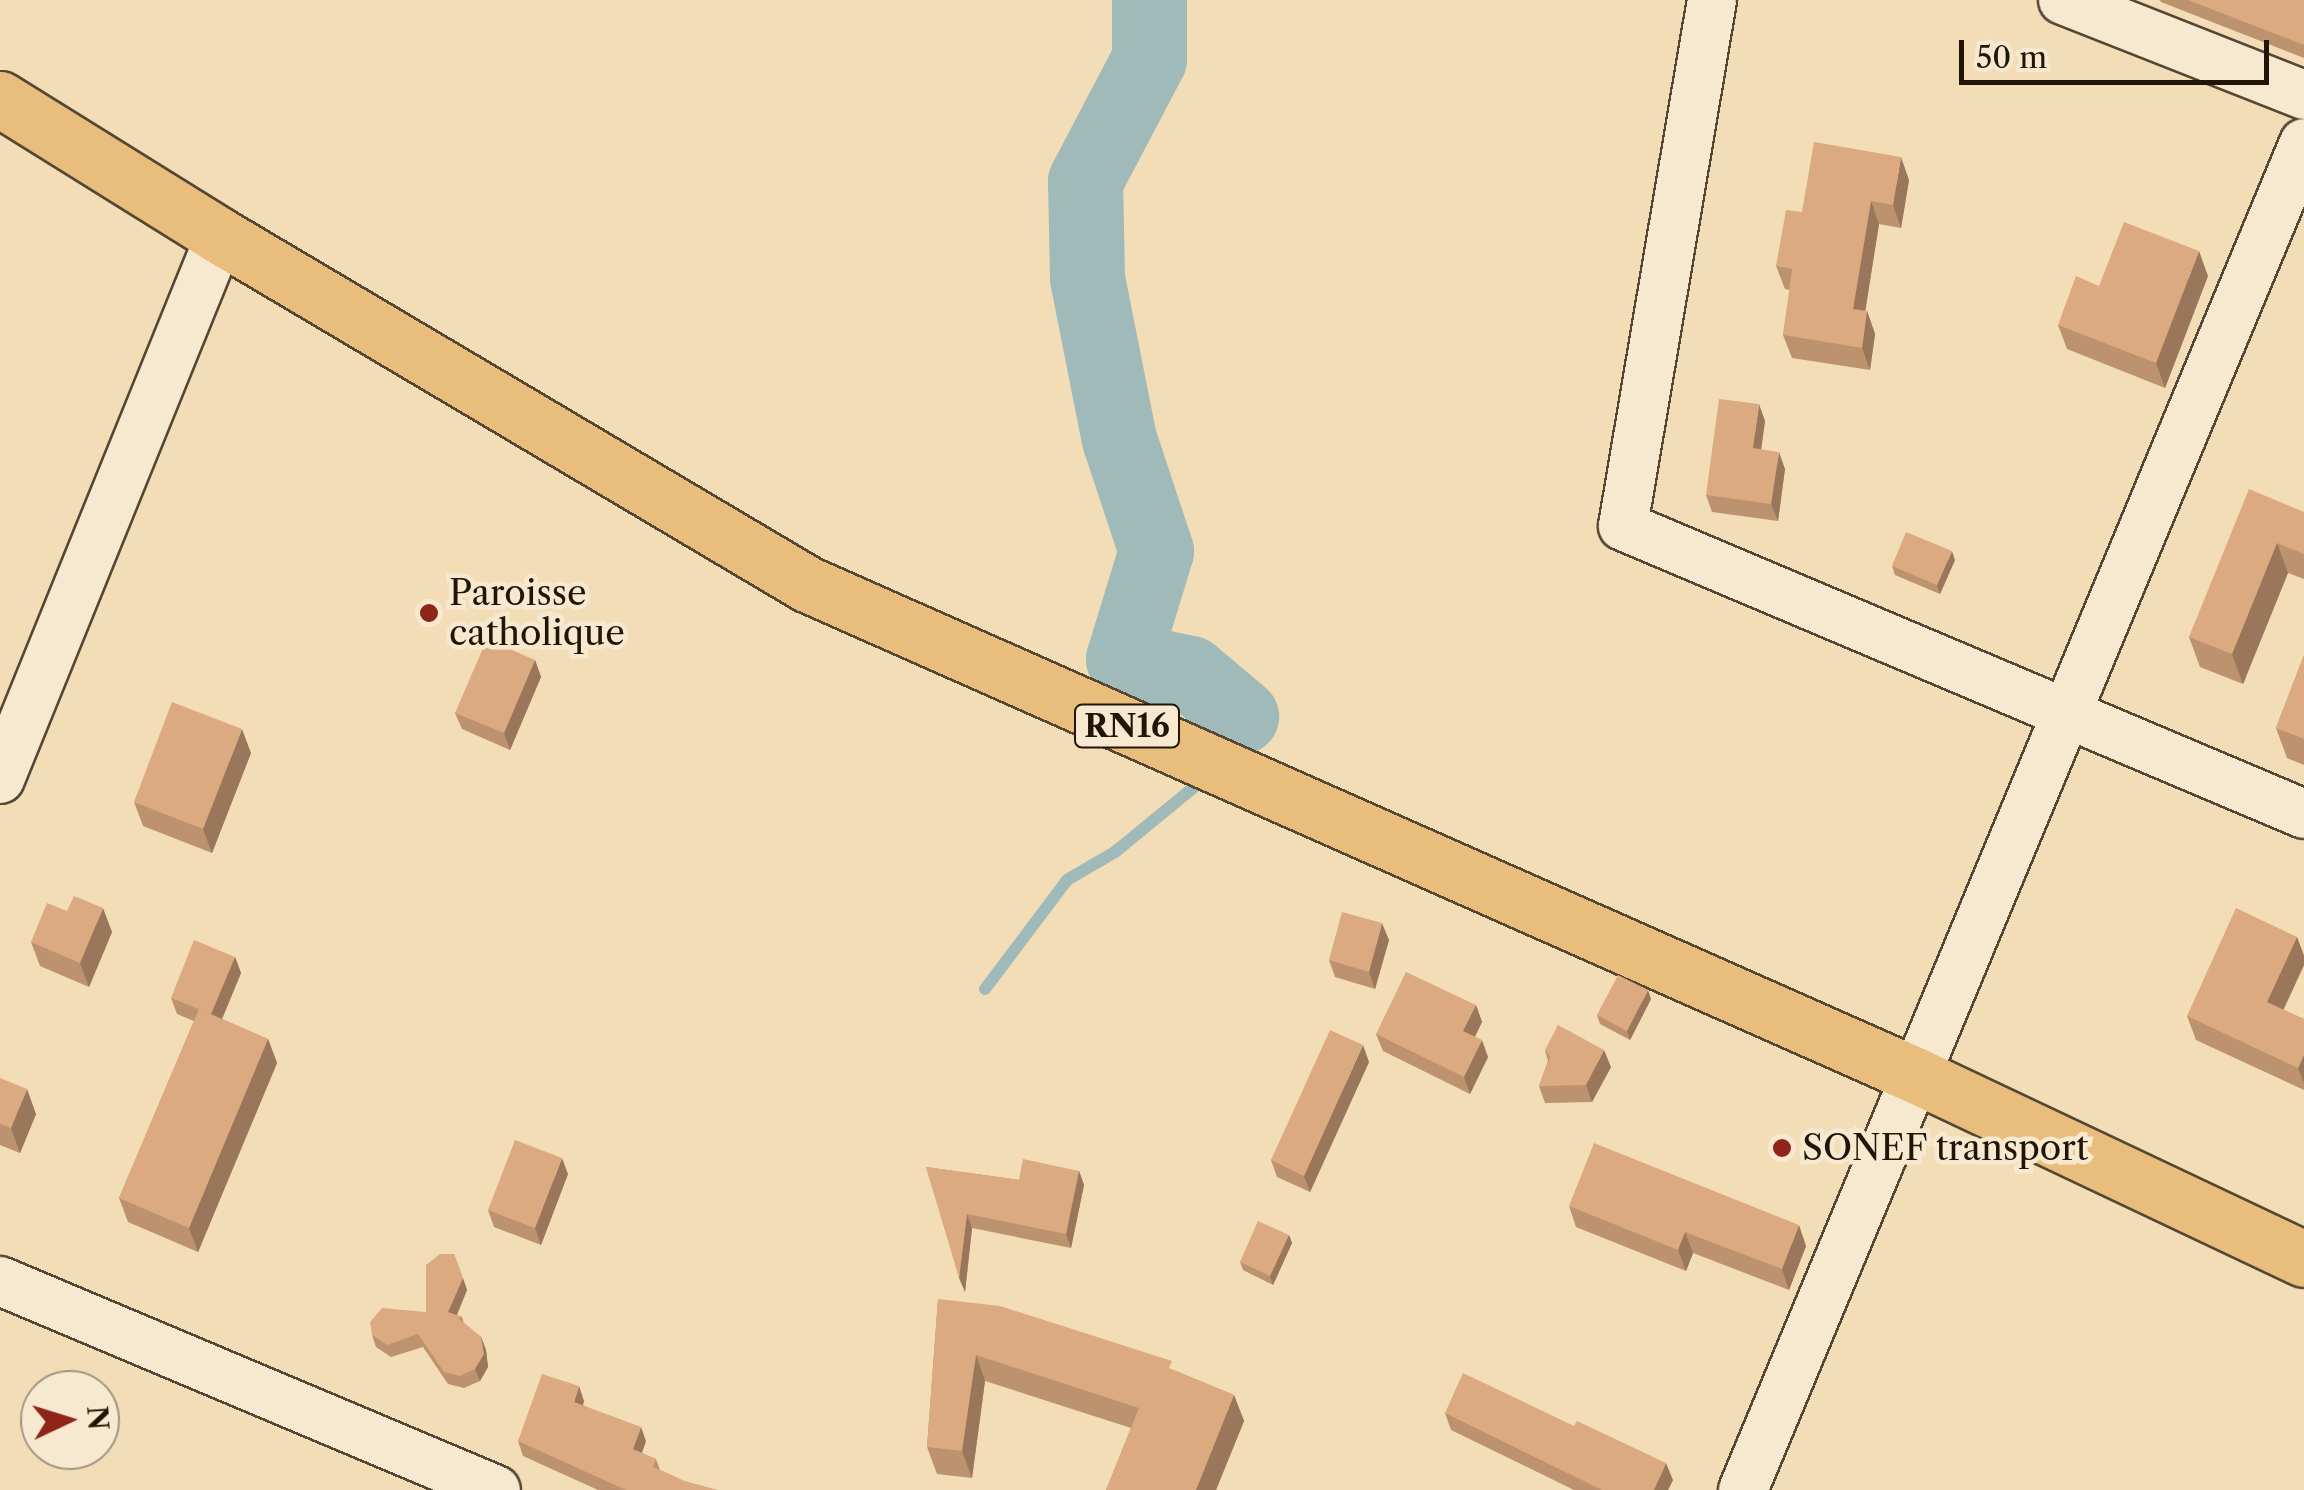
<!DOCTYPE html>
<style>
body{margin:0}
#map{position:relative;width:2304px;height:1490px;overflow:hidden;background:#f2ddb7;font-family:"Libre Caslon Text",serif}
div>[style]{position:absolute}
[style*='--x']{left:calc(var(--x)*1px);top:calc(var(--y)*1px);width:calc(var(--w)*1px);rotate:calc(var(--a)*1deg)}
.stream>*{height:12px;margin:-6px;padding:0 6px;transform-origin:6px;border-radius:6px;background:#9fbab8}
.river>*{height:75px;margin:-37.5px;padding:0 37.5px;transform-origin:37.5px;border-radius:37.5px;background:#9fbab8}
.roads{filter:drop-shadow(2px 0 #554733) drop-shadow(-2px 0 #554733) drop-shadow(0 2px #554733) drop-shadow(0 -2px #554733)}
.minor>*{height:48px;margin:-24px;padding:0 24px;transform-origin:24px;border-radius:24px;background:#f7e9d0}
.major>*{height:55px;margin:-27.5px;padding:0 27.5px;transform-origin:27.5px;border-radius:27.5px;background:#e9be7c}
.wall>*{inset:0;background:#bd926e}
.shaded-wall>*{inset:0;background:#9a775a}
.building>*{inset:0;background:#dcaa80}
.dots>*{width:28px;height:28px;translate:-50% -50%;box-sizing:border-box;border:5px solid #f7e9d0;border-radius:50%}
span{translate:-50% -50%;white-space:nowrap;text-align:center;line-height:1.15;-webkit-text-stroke:9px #f7e9d0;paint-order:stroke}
.shield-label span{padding:2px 8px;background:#f7e9d0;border:2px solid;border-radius:8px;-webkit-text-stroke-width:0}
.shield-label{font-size:32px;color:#211507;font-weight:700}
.poi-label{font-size:35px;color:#211507}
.left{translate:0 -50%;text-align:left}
.north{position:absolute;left:20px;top:1370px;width:100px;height:100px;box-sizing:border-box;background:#f7e9d0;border:2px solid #a19480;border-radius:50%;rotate:86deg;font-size:28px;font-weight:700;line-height:40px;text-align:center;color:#211507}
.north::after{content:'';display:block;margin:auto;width:35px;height:45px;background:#8f2418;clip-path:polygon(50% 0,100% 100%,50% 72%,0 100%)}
.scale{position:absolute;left:1959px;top:40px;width:310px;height:45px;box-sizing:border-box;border:5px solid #211507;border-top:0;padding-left:12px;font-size:30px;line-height:35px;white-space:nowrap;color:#211507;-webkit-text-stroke:8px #f7e9d0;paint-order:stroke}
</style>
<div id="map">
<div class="stream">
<i style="--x:985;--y:989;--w:136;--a:-53"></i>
<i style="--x:1067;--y:880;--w:56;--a:-30.3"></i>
<i style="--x:1115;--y:852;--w:109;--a:-39.4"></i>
</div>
<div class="river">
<i style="--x:1149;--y:0;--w:59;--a:90"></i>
<i style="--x:1149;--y:59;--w:138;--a:117.7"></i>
<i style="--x:1085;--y:181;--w:97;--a:88.8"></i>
<i style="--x:1087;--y:278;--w:164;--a:78.8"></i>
<i style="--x:1119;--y:439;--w:118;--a:71.7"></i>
<i style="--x:1156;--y:551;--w:113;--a:107"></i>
<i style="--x:1123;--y:659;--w:68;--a:11.8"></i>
<i style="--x:1190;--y:673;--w:67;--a:40.1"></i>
</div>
<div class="roads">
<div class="minor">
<i style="--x:1712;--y:0;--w:533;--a:99.6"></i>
<i style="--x:1623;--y:526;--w:739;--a:22.92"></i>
<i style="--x:2063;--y:0;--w:259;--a:21.5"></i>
<i style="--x:0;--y:779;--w:586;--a:-67.94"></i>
<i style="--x:0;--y:1281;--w:538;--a:22.85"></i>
<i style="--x:1743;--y:1490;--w:1459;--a:-67.39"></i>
</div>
<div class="major">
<i style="--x:0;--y:99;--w:259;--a:31.9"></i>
<i style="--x:220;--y:236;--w:682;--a:30.66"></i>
<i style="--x:807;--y:584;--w:1212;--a:23.9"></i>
<i style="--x:1915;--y:1075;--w:430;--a:25.3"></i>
</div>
</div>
<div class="wall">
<i style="clip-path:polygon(2160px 0,2304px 0,2304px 58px,2161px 2px)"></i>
<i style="clip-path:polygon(1909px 180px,1901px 228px,1879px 224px,1865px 311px,1867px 311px,1875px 334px,1870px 370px,1792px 358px,1783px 335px,1790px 290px,1785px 289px,1776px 266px,1802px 212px)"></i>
<i style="clip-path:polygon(2208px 276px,2165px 388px,2067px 349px,2058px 325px,2099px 286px)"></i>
<i style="clip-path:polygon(1765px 421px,1761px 449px,1785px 469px,1778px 521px,1712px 512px,1706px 495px)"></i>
<i style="clip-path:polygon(2304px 512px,2304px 579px,2288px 573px,2243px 684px,2200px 667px,2189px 637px)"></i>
<i style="clip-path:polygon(1955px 560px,1940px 594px,1895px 575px,1892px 566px)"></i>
<i style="clip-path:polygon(2304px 655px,2304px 765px,2287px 758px,2276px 728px)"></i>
<i style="clip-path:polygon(535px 660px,541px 677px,510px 750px,462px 729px,455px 713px)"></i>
<i style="clip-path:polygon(251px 753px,212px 853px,143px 826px,134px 802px)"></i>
<i style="clip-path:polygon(67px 911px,112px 932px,89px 987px,40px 966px,31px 942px)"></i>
<i style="clip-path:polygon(2297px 937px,2304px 956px,2304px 965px,2283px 1010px,2304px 1019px,2304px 1090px,2196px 1040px,2187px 1016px)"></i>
<i style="clip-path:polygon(1389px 940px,1375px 989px,1335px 977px,1329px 960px)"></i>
<i style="clip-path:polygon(235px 957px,241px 973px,222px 1019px,268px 1039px,277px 1063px,198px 1252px,128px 1222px,119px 1198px,194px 1021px,177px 1014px,171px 998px)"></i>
<i style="clip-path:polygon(1651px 999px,1630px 1040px,1600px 1024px,1597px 1015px)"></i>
<i style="clip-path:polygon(1476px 1005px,1482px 1022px,1475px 1037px,1488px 1057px,1470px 1094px,1383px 1051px,1376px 1034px)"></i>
<i style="clip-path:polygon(1545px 1050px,1611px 1067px,1592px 1102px,1545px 1103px,1539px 1086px,1548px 1061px)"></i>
<i style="clip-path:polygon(1369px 1062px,1310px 1192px,1277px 1177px,1271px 1160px)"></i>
<i style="clip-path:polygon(0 1078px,36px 1114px,20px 1153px,0 1145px)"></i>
<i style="clip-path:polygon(926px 1167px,1019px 1180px,1079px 1171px,1084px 1185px,1071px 1248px,972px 1228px,965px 1292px)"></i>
<i style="clip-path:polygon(568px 1174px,541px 1245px,494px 1227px,488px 1210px)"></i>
<i style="clip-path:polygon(1569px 1206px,1806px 1246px,1789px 1290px,1693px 1253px,1686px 1271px,1576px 1227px)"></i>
<i style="clip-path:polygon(1289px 1235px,1292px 1243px,1273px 1285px,1243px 1270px,1240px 1262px)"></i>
<i style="clip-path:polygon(454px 1254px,467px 1290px,457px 1315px,462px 1317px,464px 1323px,481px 1337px,486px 1350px,488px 1367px,480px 1381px,464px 1388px,448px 1384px,423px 1347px,391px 1357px,376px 1347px,372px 1335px,426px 1312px)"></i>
<i style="clip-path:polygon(938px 1299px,1176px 1371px,1234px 1395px,1244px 1421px,1216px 1490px,1106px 1490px,1131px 1428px,985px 1381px,972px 1478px,937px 1474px,927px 1447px)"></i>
<i style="clip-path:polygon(584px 1401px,583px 1405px,646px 1441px,642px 1453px,656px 1459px,660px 1470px,684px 1481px,717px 1490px,598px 1490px,523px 1456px,518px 1441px)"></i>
<i style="clip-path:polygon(1445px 1413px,1673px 1480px,1668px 1490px,1574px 1490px,1451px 1430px)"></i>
</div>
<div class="shaded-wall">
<i style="clip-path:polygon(1901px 157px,1909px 180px,1901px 228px,1893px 205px)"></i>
<i style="clip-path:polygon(1871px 201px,1879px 224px,1862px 332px,1853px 309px)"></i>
<i style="clip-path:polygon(2199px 251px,2208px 276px,2165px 388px,2156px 363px)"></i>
<i style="clip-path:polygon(1867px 311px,1875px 334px,1870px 370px,1862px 348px)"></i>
<i style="clip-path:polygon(1759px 404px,1765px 421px,1759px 465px,1753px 448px)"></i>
<i style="clip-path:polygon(1779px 452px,1785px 469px,1778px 521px,1771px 504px)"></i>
<i style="clip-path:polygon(2277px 543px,2288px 573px,2243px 684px,2232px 654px)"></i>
<i style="clip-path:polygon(1952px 551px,1955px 560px,1940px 594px,1937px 585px)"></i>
<i style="clip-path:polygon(535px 660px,541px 677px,510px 750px,504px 733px)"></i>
<i style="clip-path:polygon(242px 729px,251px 753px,212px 853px,203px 829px)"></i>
<i style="clip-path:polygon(103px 908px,112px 932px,89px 987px,80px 963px)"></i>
<i style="clip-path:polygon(1382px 923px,1389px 940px,1375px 989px,1369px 972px)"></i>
<i style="clip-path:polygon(2297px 937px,2304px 956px,2304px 965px,2276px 1026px,2267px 1002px)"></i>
<i style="clip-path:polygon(235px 957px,241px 973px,217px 1031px,211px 1014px)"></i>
<i style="clip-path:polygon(1648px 990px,1651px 999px,1630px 1040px,1627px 1031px)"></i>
<i style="clip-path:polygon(1476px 1005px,1482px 1022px,1469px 1048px,1463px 1031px)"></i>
<i style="clip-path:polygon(268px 1039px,277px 1063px,198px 1252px,189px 1228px)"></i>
<i style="clip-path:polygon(1482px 1040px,1488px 1057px,1470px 1094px,1464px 1077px)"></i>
<i style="clip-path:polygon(1363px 1045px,1369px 1062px,1310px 1192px,1304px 1176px)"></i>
<i style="clip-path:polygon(1604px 1050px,1611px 1067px,1592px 1102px,1586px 1085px)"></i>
<i style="clip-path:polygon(2304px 1055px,2304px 1083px,2298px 1068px)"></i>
<i style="clip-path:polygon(27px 1089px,36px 1114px,20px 1153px,11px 1128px)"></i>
<i style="clip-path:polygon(562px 1158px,568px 1174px,541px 1245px,535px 1228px)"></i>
<i style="clip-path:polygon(1079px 1171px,1084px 1185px,1071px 1248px,1066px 1234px)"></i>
<i style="clip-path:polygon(967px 1214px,972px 1228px,965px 1292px,959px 1278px)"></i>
<i style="clip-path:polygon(1799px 1225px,1806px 1246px,1789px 1290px,1782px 1269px)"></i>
<i style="clip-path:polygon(1685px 1232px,1693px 1253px,1686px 1271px,1678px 1250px)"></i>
<i style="clip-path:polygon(1289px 1235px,1292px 1243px,1273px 1285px,1270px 1276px)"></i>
<i style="clip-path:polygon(463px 1278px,467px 1290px,453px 1324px,448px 1312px)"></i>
<i style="clip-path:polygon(481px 1337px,486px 1350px,488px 1367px,480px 1381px,475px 1369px)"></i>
<i style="clip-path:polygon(976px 1355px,985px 1381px,972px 1478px,962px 1451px)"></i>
<i style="clip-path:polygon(579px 1386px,584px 1401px,579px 1417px,574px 1402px)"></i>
<i style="clip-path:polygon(1234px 1395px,1244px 1421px,1216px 1490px,1196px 1490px)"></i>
<i style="clip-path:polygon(641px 1427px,646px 1441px,638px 1463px,633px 1449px)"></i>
<i style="clip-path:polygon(1666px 1463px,1673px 1480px,1668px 1490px,1654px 1490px)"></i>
</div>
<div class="building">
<i style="clip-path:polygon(2188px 0,2304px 0,2304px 45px)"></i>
<i style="clip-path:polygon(1814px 142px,1901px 157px,1893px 205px,1871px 201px,1853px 309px,1867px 311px,1862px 348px,1783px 335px,1792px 269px,1776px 266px,1786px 210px,1802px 212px)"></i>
<i style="clip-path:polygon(2124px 222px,2199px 251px,2156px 363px,2058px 325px,2076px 276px,2099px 286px)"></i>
<i style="clip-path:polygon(1719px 399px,1759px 404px,1753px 448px,1779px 452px,1771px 504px,1706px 495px)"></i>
<i style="clip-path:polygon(2249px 489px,2304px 512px,2304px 554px,2277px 543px,2232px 654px,2189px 637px)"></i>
<i style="clip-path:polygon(1906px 532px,1952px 551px,1937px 585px,1892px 566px)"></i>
<i style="clip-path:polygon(487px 639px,535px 660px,504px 733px,455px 713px)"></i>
<i style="clip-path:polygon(2304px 655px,2304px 739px,2276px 728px)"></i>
<i style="clip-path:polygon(172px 702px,242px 729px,203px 829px,134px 802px)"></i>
<i style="clip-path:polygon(74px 896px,103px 908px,80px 963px,31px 942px,47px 903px,67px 911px)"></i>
<i style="clip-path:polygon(2236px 908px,2297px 937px,2267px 1002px,2304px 1019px,2304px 1055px,2298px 1068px,2187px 1016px)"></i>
<i style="clip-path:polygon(1342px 912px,1382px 923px,1369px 972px,1329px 960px)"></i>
<i style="clip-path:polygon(194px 940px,235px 957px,211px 1014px,171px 998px)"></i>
<i style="clip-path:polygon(1406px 972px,1476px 1005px,1463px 1031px,1482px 1040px,1464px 1077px,1376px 1034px)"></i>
<i style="clip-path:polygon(1618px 975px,1648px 990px,1627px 1031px,1597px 1015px)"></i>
<i style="clip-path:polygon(199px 1009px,268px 1039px,189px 1228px,119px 1198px)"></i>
<i style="clip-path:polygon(1558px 1025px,1604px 1050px,1586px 1085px,1539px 1086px,1550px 1057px,1545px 1050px)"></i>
<i style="clip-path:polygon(1330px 1030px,1363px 1045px,1304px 1176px,1271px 1160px)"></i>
<i style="clip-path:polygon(0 1078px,27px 1089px,11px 1128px,0 1124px)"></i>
<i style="clip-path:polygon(515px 1140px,562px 1158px,535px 1228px,488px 1210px)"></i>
<i style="clip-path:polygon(1594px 1143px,1799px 1225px,1782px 1269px,1685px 1232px,1678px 1250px,1569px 1206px)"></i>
<i style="clip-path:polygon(1023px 1159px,1079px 1171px,1066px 1234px,967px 1214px,959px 1278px,926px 1167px,1019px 1180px)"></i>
<i style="clip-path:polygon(1258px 1221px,1289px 1235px,1270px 1276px,1240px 1262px)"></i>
<i style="clip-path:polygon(440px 1254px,454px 1254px,463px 1278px,448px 1312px,462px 1317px,458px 1318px,481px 1337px,484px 1354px,475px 1369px,460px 1376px,444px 1372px,418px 1334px,387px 1345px,372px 1335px,370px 1322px,382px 1308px,426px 1312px,426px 1265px)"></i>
<i style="clip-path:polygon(938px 1299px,1000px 1306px,1172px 1361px,1169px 1368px,1234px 1395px,1196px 1490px,1106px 1490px,1139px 1408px,976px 1355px,962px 1451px,927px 1447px)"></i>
<i style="clip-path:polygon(1463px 1373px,1574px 1426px,1577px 1421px,1666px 1463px,1654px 1490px,1602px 1490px,1445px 1413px)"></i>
<i style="clip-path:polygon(542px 1374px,579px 1386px,574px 1402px,641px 1427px,633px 1449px,656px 1459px,653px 1467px,684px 1481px,717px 1490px,626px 1490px,518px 1441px)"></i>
</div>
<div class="dots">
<i style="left:429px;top:613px;background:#8f2418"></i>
<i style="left:1782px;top:1148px;background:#8f2418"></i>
</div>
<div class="shield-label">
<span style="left:1127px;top:726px">RN16</span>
</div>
<div class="poi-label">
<span class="left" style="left:449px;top:613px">Paroisse<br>catholique</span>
<span class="left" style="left:1802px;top:1148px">SONEF transport</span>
</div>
<div class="north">N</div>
<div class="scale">50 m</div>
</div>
